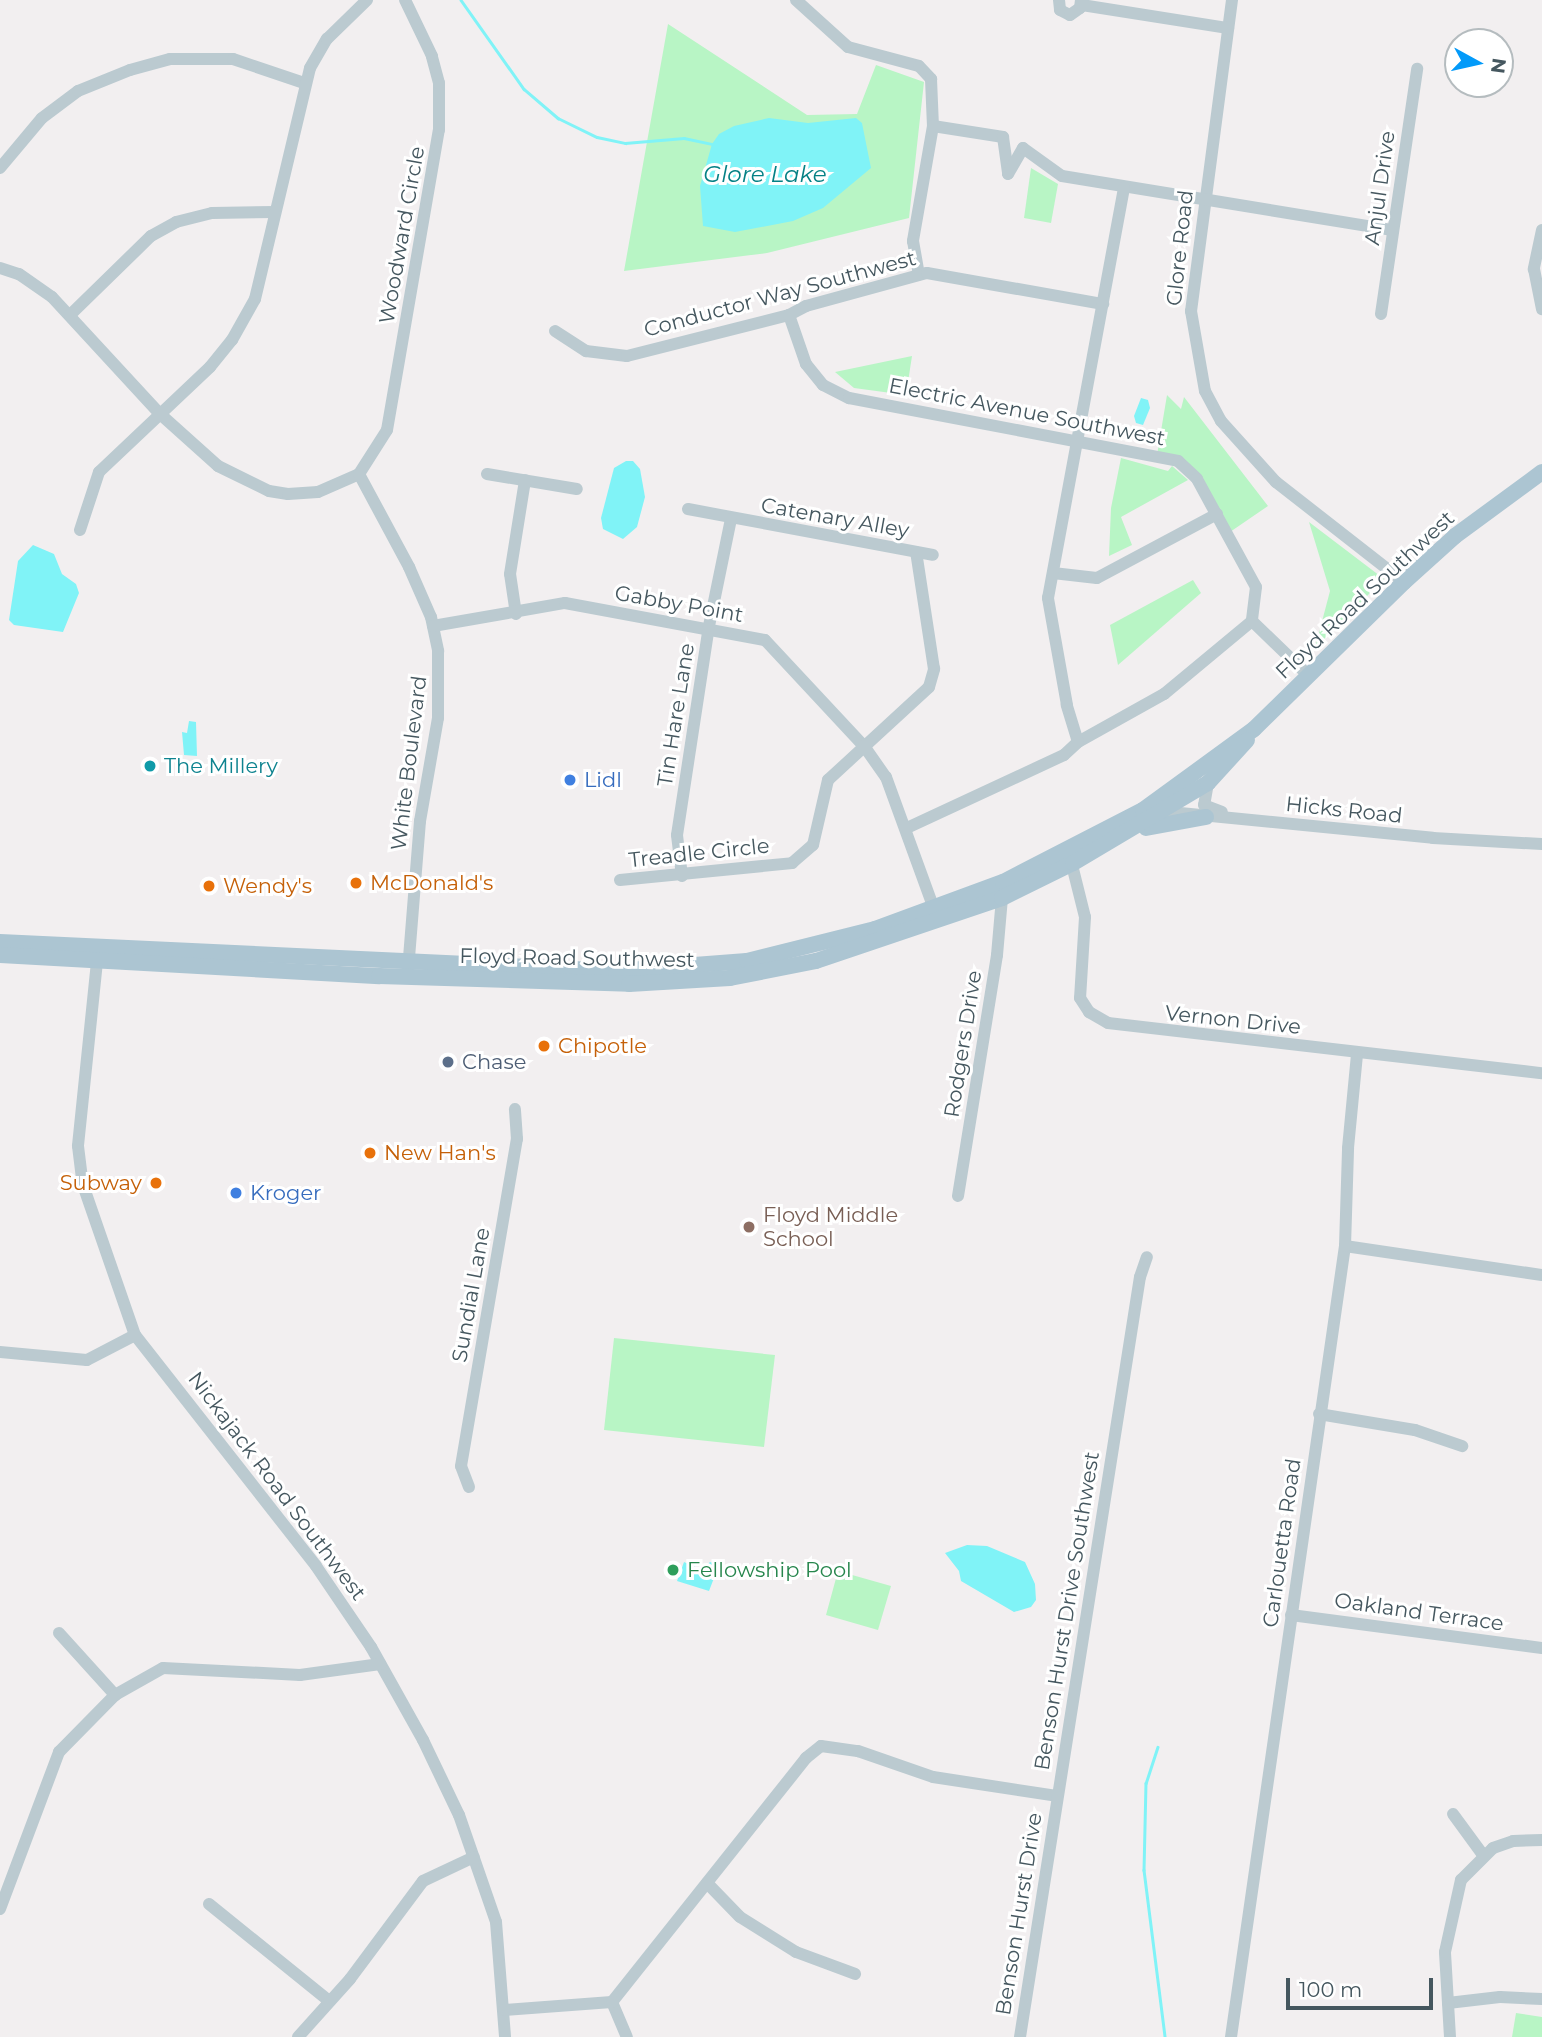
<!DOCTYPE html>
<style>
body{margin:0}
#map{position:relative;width:1542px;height:2037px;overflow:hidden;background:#f2eff0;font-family:Montserrat,sans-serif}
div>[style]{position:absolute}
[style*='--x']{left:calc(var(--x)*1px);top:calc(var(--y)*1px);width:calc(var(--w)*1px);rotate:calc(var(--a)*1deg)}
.green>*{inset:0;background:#b8f5c5}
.water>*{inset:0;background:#80f3f7}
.stream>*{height:2.5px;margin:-1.25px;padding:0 1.25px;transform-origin:1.25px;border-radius:1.25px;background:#80f3f7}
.minor>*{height:12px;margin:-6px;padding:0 6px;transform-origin:6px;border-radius:6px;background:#bbcad0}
.major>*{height:16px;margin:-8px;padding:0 8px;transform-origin:8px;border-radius:8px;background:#acc5d2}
.dots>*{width:19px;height:19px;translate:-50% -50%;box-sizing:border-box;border:4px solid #fff;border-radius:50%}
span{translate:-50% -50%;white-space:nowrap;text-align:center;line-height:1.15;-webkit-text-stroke:6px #fff;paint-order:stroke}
.street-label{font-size:21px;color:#45575f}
.culture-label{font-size:21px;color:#0d838f}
.left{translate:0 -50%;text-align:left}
.shop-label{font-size:21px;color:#366cbe}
.food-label{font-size:21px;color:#c56008}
.right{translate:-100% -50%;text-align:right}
.service-label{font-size:21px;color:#4e5e75}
.education-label{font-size:21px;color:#785e54}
.leisure-label{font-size:21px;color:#27864d}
.water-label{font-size:23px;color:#058185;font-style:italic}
.north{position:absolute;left:1444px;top:28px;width:70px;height:70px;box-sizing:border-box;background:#fff;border:2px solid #b5bcbf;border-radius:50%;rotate:98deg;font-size:19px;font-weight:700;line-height:28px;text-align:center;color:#45575f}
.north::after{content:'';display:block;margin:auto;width:24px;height:32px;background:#039af9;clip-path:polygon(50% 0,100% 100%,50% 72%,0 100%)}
.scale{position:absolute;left:1286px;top:1978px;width:147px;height:32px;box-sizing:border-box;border:4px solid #45575f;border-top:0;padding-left:9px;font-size:21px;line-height:24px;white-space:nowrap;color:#45575f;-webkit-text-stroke:5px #fff;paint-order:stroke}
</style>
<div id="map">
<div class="green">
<i style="clip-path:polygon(668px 24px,807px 115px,857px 114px,876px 65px,924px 82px,909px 218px,767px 253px,624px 271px)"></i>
<i style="clip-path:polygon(1031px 168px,1058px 184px,1051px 223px,1024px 218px)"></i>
<i style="clip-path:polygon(912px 356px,906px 395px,854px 388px,835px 372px)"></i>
<i style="clip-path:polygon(1167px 395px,1181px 409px,1184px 397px,1268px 506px,1230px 532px,1202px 486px,1173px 458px,1157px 455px)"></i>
<i style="clip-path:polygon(1121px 458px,1168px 471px,1172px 466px,1188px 480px,1121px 517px,1132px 545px,1109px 556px,1111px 508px)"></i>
<i style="clip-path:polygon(1309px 522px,1384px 579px,1315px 648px,1330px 591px)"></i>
<i style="clip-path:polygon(1193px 580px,1201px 593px,1118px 665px,1110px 625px)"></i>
<i style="clip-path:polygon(614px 1338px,775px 1355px,764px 1447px,604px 1430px)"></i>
<i style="clip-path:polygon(838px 1571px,891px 1586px,878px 1630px,826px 1615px)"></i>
<i style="clip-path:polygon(1516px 2013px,1542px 2017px,1542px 2037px,1512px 2037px)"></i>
</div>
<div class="water">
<i style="clip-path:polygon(769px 118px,808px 123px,856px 118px,862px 123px,871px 168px,823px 208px,793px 221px,735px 232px,703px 226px,700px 186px,712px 144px,719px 134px,734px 126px)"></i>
<i style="clip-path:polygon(1141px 398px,1148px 400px,1150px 408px,1143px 425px,1136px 423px,1134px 416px)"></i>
<i style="clip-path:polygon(626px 461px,633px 461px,640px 469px,645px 497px,637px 527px,623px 539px,603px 529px,601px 518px,614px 468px)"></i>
<i style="clip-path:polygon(33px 545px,54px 554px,62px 574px,76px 584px,79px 593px,63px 632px,14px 625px,9px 620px,18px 561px)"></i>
<i style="clip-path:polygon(189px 721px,196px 722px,197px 756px,184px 755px,182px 732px,187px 733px)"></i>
<i style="clip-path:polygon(967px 1545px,987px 1546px,1025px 1562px,1035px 1584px,1036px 1600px,1031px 1607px,1014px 1612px,961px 1581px,959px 1571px,945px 1553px)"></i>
<i style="clip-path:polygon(684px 1562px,702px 1570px,710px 1562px,719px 1565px,709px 1591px,677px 1581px)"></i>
</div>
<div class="stream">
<i style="--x:461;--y:0;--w:109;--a:54.7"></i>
<i style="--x:524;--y:89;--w:45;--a:40.5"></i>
<i style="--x:558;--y:118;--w:43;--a:26"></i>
<i style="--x:597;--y:137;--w:29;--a:12"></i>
<i style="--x:625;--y:143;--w:59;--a:-4.8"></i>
<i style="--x:684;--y:138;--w:29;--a:12"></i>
<i style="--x:1158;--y:1747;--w:38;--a:108"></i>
<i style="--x:1146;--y:1783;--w:87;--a:91.3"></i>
<i style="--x:1144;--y:1870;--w:168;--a:82.8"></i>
</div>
<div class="minor">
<i style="--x:796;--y:0;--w:70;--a:42.1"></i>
<i style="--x:848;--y:47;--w:73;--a:15"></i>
<i style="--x:919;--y:66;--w:18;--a:47"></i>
<i style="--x:931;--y:79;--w:47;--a:87.6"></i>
<i style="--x:933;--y:126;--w:117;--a:99.9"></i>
<i style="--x:913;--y:241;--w:34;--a:80"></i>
<i style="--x:1059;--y:0;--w:10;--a:84"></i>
<i style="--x:1060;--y:10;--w:11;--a:27"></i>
<i style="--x:1070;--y:15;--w:12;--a:-35"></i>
<i style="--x:1080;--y:8;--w:8;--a:-83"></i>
<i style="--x:1232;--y:0;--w:314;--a:97.5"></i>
<i style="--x:1191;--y:311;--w:81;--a:80.1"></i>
<i style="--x:1205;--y:391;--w:34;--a:62"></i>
<i style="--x:1221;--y:421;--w:82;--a:48"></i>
<i style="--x:1276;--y:482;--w:162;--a:38"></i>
<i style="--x:1082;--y:5;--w:148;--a:9"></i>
<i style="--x:933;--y:126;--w:71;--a:8.9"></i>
<i style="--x:1003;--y:137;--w:37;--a:82"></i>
<i style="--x:1008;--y:174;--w:30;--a:-60"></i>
<i style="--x:1023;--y:148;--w:48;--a:35.7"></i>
<i style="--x:1062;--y:176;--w:335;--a:9.3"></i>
<i style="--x:0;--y:168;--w:65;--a:-50"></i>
<i style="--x:42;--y:118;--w:45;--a:-36.9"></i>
<i style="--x:78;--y:91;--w:56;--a:-22"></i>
<i style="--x:130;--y:70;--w:41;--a:-15.4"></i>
<i style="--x:170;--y:59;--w:63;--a:0"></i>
<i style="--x:233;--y:59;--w:75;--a:18.7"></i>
<i style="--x:1542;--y:230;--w:40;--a:102"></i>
<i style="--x:1534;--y:269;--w:41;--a:78.7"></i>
<i style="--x:0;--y:268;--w:20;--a:18"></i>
<i style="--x:19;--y:274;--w:40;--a:34.9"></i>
<i style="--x:52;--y:297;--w:158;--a:47.3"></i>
<i style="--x:159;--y:413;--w:79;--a:41.9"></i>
<i style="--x:218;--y:466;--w:57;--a:26.1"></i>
<i style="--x:269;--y:491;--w:19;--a:9"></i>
<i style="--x:288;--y:494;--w:30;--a:-4"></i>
<i style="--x:318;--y:492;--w:45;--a:-23.7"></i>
<i style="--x:359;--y:474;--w:52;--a:-57.5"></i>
<i style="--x:387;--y:430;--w:304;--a:-80.2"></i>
<i style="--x:439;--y:130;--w:47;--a:-90"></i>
<i style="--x:439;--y:83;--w:28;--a:-105"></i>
<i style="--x:432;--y:56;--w:62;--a:-115.7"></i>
<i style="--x:1381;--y:314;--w:248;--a:-81.6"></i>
<i style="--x:70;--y:315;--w:113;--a:-44.3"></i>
<i style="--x:151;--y:236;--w:29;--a:-29"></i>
<i style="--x:176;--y:222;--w:37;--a:-14"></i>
<i style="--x:212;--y:213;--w:63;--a:-0.9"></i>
<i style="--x:789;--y:315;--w:52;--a:70.9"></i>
<i style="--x:806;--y:364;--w:27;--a:51"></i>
<i style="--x:823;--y:385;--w:29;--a:27"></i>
<i style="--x:849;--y:398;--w:335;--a:10.8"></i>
<i style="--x:1178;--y:461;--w:26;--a:43"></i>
<i style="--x:1197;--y:479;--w:123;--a:61.4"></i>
<i style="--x:1256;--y:587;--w:34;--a:97"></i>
<i style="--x:1252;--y:621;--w:114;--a:140.3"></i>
<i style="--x:1164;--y:694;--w:98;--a:150.8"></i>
<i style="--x:1078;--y:742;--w:19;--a:137"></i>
<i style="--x:1064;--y:755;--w:173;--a:155.1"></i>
<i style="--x:555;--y:331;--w:37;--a:33"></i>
<i style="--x:586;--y:351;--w:41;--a:7"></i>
<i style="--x:627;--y:356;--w:167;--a:-14.2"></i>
<i style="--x:789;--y:315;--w:19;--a:-28"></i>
<i style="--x:806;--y:306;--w:125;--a:-15.3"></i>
<i style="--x:927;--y:273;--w:179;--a:10"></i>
<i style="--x:359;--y:474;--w:106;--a:61.7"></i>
<i style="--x:409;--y:567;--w:55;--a:66.3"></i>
<i style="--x:431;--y:617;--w:35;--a:78"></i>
<i style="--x:438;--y:651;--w:67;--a:90"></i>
<i style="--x:438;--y:718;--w:105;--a:99.9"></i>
<i style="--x:420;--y:821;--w:148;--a:94.6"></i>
<i style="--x:487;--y:474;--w:91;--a:9.5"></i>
<i style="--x:688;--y:509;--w:249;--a:10.6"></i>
<i style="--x:80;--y:530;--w:61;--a:-71.9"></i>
<i style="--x:99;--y:472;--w:153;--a:-43.4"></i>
<i style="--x:210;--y:367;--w:35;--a:-51"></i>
<i style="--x:232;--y:340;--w:47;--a:-60.7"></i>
<i style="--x:255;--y:299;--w:237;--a:-76.6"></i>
<i style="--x:310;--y:68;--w:34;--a:-60"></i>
<i style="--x:327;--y:39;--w:56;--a:-44.3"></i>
<i style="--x:1053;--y:573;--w:44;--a:6.5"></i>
<i style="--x:1097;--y:578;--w:136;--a:-28.1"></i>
<i style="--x:516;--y:614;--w:40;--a:-98.5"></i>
<i style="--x:510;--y:574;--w:95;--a:-80.9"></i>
<i style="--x:1252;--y:621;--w:79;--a:44"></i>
<i style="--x:433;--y:626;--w:134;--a:-9.9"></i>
<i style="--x:565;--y:603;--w:203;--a:10.5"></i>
<i style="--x:765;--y:640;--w:145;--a:47"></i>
<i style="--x:864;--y:746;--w:38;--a:55"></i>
<i style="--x:886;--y:777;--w:140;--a:70"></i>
<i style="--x:1078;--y:742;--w:39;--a:-107"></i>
<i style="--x:1067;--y:705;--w:109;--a:-100.1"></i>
<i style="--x:1048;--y:598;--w:417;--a:-79.5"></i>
<i style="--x:1208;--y:783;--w:22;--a:100"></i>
<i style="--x:1204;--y:805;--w:19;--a:21"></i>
<i style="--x:1160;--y:811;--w:274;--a:5.6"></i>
<i style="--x:1433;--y:838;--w:109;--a:3.2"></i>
<i style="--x:1070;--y:857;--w:62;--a:76"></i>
<i style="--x:1085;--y:917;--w:81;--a:93.5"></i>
<i style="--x:1080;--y:998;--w:17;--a:57"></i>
<i style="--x:1089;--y:1012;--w:22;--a:30"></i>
<i style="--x:1108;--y:1023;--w:437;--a:6.6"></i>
<i style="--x:682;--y:876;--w:41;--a:-97"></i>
<i style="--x:677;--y:835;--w:211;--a:-81.3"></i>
<i style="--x:709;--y:626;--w:109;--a:-78.4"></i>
<i style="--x:620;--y:880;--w:173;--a:-5.6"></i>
<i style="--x:792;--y:863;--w:28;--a:-41"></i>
<i style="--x:813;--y:845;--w:67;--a:-77"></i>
<i style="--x:828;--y:780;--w:137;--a:-42.6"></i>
<i style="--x:929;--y:687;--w:19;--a:-74"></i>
<i style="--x:934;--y:669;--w:118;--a:-98.7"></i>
<i style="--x:98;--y:952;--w:195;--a:95.9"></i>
<i style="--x:78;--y:1146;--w:39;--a:83"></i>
<i style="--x:83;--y:1185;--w:159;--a:70.9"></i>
<i style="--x:135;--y:1335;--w:293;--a:51.9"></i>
<i style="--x:316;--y:1566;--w:98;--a:55.8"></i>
<i style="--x:371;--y:1647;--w:107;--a:60.8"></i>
<i style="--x:423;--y:1740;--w:83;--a:64.4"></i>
<i style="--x:459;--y:1815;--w:113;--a:70.9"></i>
<i style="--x:496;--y:1922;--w:115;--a:85.5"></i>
<i style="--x:958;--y:1196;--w:244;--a:-80.8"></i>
<i style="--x:997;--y:955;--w:57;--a:-85"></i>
<i style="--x:1345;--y:1246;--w:199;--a:8.4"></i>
<i style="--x:0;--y:1352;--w:87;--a:5.3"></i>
<i style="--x:87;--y:1360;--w:54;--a:-27.5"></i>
<i style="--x:1319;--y:1414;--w:97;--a:9.5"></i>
<i style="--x:1415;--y:1430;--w:50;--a:18.8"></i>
<i style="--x:469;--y:1487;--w:22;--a:-111"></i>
<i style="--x:461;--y:1466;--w:332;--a:-80.3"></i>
<i style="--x:517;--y:1139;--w:30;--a:-94"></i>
<i style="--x:1291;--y:1615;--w:253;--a:7.5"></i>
<i style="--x:59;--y:1633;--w:84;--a:47.9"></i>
<i style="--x:1453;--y:1814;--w:51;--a:53.8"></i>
<i style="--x:707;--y:1883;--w:47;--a:45.9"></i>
<i style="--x:740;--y:1917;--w:66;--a:32"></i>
<i style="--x:796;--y:1952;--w:63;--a:20.4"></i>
<i style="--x:209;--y:1904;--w:154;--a:38.9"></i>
<i style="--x:0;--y:1909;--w:168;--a:-69.4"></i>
<i style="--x:59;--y:1752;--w:80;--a:-45.5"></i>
<i style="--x:115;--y:1695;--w:55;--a:-29.4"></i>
<i style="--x:163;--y:1668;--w:137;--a:2.9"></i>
<i style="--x:300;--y:1675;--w:81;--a:-7.8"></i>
<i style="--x:612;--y:2002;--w:38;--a:67"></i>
<i style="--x:1448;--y:2003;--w:52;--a:-6.6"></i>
<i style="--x:1500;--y:1997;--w:42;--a:2.7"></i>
<i style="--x:504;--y:2010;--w:108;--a:-4.2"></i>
<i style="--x:612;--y:2002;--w:312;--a:-51.5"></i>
<i style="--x:806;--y:1758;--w:19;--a:-39"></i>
<i style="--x:821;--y:1746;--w:37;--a:8"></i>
<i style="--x:858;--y:1751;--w:79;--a:19.1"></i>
<i style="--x:933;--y:1777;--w:125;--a:8.7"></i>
<i style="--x:298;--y:2037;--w:78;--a:-48.1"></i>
<i style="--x:350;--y:1979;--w:122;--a:-53.3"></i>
<i style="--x:423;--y:1881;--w:56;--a:-25.2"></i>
<i style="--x:1020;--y:2037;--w:769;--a:-81.03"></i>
<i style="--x:1140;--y:1277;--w:21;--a:-71"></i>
<i style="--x:1231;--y:2037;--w:799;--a:-81.8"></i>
<i style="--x:1345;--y:1246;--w:98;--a:-88.2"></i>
<i style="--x:1348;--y:1148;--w:94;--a:-84.5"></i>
<i style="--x:1450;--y:2037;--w:85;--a:-93.4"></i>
<i style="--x:1445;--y:1952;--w:74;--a:-77.5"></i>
<i style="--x:1461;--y:1880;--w:45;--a:-45"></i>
<i style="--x:1493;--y:1848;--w:21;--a:-19"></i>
<i style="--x:1513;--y:1841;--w:29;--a:-2"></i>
</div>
<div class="major">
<i style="--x:1146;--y:828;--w:61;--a:-10.4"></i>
<i style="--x:0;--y:942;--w:617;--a:2.7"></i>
<i style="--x:616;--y:971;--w:131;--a:-4.4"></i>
<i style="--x:747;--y:961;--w:132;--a:-14"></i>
<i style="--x:875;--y:929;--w:136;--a:-20.2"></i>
<i style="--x:1003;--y:882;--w:157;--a:-27.2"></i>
<i style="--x:1143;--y:810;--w:137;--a:-36.1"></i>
<i style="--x:1254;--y:729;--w:210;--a:-44.4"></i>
<i style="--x:1404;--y:582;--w:69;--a:-42"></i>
<i style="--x:1455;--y:536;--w:108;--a:-36.3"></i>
<i style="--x:0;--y:955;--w:380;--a:3.2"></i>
<i style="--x:379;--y:976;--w:250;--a:1.8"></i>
<i style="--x:629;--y:984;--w:101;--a:-3.4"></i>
<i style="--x:730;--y:978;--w:88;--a:-11.2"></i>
<i style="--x:816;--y:961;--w:196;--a:-18.7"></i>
<i style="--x:1002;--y:898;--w:79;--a:-26.2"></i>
<i style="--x:1073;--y:863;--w:157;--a:-30.7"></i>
<i style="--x:1208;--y:783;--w:58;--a:-47.8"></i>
</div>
<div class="dots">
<i style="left:150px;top:766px;background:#0f9aa8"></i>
<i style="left:570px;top:780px;background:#3f7fe0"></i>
<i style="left:356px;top:883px;background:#e8710a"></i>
<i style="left:209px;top:886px;background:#e8710a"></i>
<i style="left:544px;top:1046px;background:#e8710a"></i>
<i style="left:448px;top:1062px;background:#5c6f8a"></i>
<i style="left:370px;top:1153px;background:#e8710a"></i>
<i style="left:156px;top:1183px;background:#e8710a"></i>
<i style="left:236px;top:1193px;background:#3f7fe0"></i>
<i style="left:749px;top:1227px;background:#8d6e63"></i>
<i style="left:673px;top:1570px;background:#2e9e5b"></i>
</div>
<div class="street-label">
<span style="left:1380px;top:188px;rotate:-82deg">Anjul Drive</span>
<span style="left:402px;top:235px;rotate:-80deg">Woodward Circle</span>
<span style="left:1180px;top:248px;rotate:-84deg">Glore Road</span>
<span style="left:780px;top:294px;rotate:-15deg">Conductor Way Southwest</span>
<span style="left:1027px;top:412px;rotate:11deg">Electric Avenue Southwest</span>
<span style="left:835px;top:518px;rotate:10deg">Catenary Alley</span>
<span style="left:1365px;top:595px;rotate:-43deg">Floyd Road Southwest</span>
<span style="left:679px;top:604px;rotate:10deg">Gabby Point</span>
<span style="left:676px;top:715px;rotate:-81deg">Tin Hare Lane</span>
<span style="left:409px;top:763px;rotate:-83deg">White Boulevard</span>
<span style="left:1344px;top:810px;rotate:6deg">Hicks Road</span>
<span style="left:699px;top:853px;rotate:-6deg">Treadle Circle</span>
<span style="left:577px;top:958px;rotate:1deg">Floyd Road Southwest</span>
<span style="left:1233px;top:1020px;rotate:6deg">Vernon Drive</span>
<span style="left:963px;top:1044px;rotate:-81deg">Rodgers Drive</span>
<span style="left:471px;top:1295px;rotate:-80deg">Sundial Lane</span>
<span style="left:277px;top:1486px;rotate:53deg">Nickajack Road Southwest</span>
<span style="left:1282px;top:1543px;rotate:-82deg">Carlouetta Road</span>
<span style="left:1067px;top:1611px;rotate:-81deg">Benson Hurst Drive Southwest</span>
<span style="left:1419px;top:1612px;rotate:8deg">Oakland Terrace</span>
<span style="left:1019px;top:1914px;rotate:-81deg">Benson Hurst Drive</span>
</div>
<div class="culture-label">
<span class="left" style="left:164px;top:766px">The Millery</span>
</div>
<div class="shop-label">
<span class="left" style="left:584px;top:780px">Lidl</span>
<span class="left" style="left:250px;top:1193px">Kroger</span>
</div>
<div class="food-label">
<span class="left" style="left:370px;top:883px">McDonald's</span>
<span class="left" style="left:223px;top:886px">Wendy's</span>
<span class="left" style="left:558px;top:1046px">Chipotle</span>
<span class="left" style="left:384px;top:1153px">New Han's</span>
<span class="right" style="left:142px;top:1183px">Subway</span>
</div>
<div class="service-label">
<span class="left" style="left:462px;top:1062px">Chase</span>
</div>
<div class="education-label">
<span class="left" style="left:763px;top:1227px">Floyd Middle<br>School</span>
</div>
<div class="leisure-label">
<span class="left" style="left:687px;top:1570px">Fellowship Pool</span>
</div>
<div class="water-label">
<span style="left:765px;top:174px">Glore Lake</span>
</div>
<div class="north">N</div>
<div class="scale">100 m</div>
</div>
